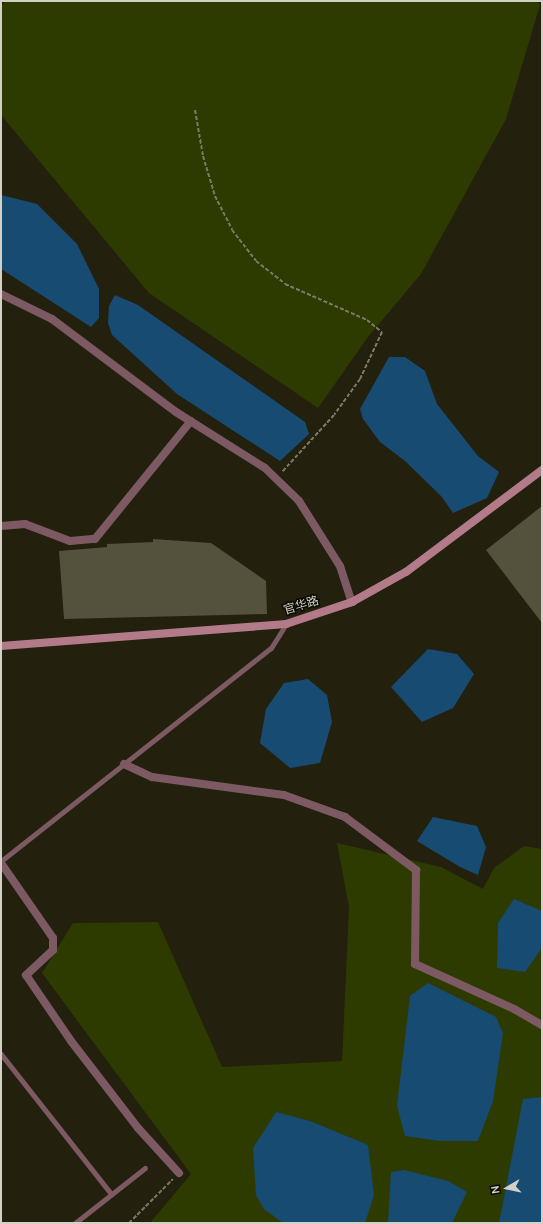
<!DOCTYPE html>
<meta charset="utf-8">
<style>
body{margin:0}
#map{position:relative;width:543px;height:1224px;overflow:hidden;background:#23200d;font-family:Ubuntu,"Noto Sans SC",sans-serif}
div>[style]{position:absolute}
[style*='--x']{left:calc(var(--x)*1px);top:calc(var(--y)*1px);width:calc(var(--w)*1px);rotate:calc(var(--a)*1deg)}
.green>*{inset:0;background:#2d3b00}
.water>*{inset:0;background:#174b72}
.building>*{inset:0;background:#54513c}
.path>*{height:2px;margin-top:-1px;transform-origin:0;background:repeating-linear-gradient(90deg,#7b796a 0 4px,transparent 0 6px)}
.service>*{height:5px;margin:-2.5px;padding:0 2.5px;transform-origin:2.5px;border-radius:2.5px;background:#7d5a63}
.minor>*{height:8px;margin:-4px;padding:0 4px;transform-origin:4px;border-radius:4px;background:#7d5a63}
.secondary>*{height:8px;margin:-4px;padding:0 4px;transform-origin:4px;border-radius:4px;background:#b37b89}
span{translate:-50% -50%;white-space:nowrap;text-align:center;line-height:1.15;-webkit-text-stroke:3px #0b0a04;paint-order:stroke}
.street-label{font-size:12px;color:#d3d1c6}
.frame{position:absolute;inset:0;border:2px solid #d3d1c6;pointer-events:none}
.north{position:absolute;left:487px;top:1168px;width:40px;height:40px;-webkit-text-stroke:3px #0b0a04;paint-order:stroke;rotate:261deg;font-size:11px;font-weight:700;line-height:16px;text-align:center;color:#d3d1c6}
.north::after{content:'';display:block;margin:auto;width:14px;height:18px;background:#d3d1c6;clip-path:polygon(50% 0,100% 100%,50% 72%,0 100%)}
</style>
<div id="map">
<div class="green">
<i style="clip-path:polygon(6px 1px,537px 1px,540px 5px,506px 119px,421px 274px,368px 337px,318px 408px,149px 293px,1px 115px,1px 6px)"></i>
<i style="clip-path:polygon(337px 843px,441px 867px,483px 889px,494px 868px,524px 846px,542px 849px,542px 1223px,150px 1223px,191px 1174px,42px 973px,73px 923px,158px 922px,222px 1067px,342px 1061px,349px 907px)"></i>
</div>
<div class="water">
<i style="clip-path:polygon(1px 195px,37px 204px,77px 244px,99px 289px,99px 318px,91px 327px,1px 269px)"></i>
<i style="clip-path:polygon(115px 295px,138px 305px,305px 422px,309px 434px,280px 461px,177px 394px,112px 335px,108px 323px,109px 306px)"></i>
<i style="clip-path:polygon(389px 357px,405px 357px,425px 371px,437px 404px,478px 456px,499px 472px,487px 498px,453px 513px,442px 497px,405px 461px,380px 442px,363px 419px,360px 409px)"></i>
<i style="clip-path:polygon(428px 649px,457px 654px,474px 674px,453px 708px,422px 722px,391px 687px)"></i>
<i style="clip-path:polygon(308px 679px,327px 695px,332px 722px,320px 763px,290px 768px,260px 743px,266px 709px,284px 683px)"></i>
<i style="clip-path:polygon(433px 817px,477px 826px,486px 847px,478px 875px,460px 867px,417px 841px)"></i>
<i style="clip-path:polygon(514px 899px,542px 911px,542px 948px,525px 972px,497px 968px,498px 923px)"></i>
<i style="clip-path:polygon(428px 983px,496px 1017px,503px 1033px,493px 1101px,478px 1141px,440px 1141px,405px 1136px,397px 1106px,410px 996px)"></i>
<i style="clip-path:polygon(542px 1097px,542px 1223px,499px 1223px,523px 1099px)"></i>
<i style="clip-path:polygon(276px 1112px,310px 1121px,368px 1145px,374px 1195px,365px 1223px,283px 1223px,264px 1209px,256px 1195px,253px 1148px)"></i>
<i style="clip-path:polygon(404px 1170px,448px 1181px,467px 1192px,452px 1223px,388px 1223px,391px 1172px)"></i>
</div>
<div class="building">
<i style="clip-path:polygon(542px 506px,542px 623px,486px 550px)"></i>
<i style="clip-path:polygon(153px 539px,211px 543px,266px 581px,267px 614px,64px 619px,59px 551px,107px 547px,107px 544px,153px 542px)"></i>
</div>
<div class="path">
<i style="--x:195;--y:110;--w:47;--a:80.1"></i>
<i style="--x:203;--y:156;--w:42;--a:73.3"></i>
<i style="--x:215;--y:196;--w:38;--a:63"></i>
<i style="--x:232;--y:230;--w:39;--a:52"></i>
<i style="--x:256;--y:261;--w:37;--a:38"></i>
<i style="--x:285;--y:284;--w:90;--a:23.7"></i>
<i style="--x:367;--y:320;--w:19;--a:39"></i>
<i style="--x:382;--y:332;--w:52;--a:115.1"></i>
<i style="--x:360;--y:379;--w:44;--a:125.8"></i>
<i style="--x:334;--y:415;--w:77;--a:132.4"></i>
<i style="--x:129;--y:1223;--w:62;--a:-45"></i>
</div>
<div class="service">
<i style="--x:1;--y:861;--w:344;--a:-38.3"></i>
<i style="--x:271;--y:648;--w:28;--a:-58"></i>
<i style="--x:1;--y:1054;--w:178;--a:51.8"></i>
<i style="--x:75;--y:1223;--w:89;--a:-38.2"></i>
</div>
<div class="minor">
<i style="--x:1;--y:294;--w:57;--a:26.1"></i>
<i style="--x:52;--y:319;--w:155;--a:36.9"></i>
<i style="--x:176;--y:412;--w:105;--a:32.2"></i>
<i style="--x:265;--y:468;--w:47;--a:44.1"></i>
<i style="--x:299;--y:501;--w:77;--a:57.8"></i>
<i style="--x:340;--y:566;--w:38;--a:72"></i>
<i style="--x:1;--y:526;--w:24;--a:-5"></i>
<i style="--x:25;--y:524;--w:48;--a:20.7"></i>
<i style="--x:70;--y:541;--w:25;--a:-5"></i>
<i style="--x:95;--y:539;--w:152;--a:-50.9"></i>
<i style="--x:124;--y:764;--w:31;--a:25"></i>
<i style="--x:152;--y:777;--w:133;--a:7.8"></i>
<i style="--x:284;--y:795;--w:65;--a:19.8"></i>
<i style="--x:345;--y:817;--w:89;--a:36.7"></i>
<i style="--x:416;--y:870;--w:94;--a:90.6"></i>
<i style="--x:415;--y:964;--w:109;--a:24.4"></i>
<i style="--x:514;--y:1009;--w:32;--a:30"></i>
<i style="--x:1;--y:863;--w:91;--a:55.3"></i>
<i style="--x:53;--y:938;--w:12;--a:90"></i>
<i style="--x:53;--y:950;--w:37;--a:137"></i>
<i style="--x:26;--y:975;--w:80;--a:55.7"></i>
<i style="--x:71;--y:1041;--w:110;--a:52.4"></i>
<i style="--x:138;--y:1128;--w:61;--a:47.7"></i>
</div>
<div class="secondary">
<i style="--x:1;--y:646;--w:286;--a:-4.4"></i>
<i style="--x:286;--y:624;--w:70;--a:-18.4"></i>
<i style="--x:352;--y:602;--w:62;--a:-29.1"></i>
<i style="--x:406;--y:572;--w:170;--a:-36.9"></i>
</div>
<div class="street-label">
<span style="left:301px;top:605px;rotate:-17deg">官华路</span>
</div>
<div class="frame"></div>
<div class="north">N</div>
</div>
